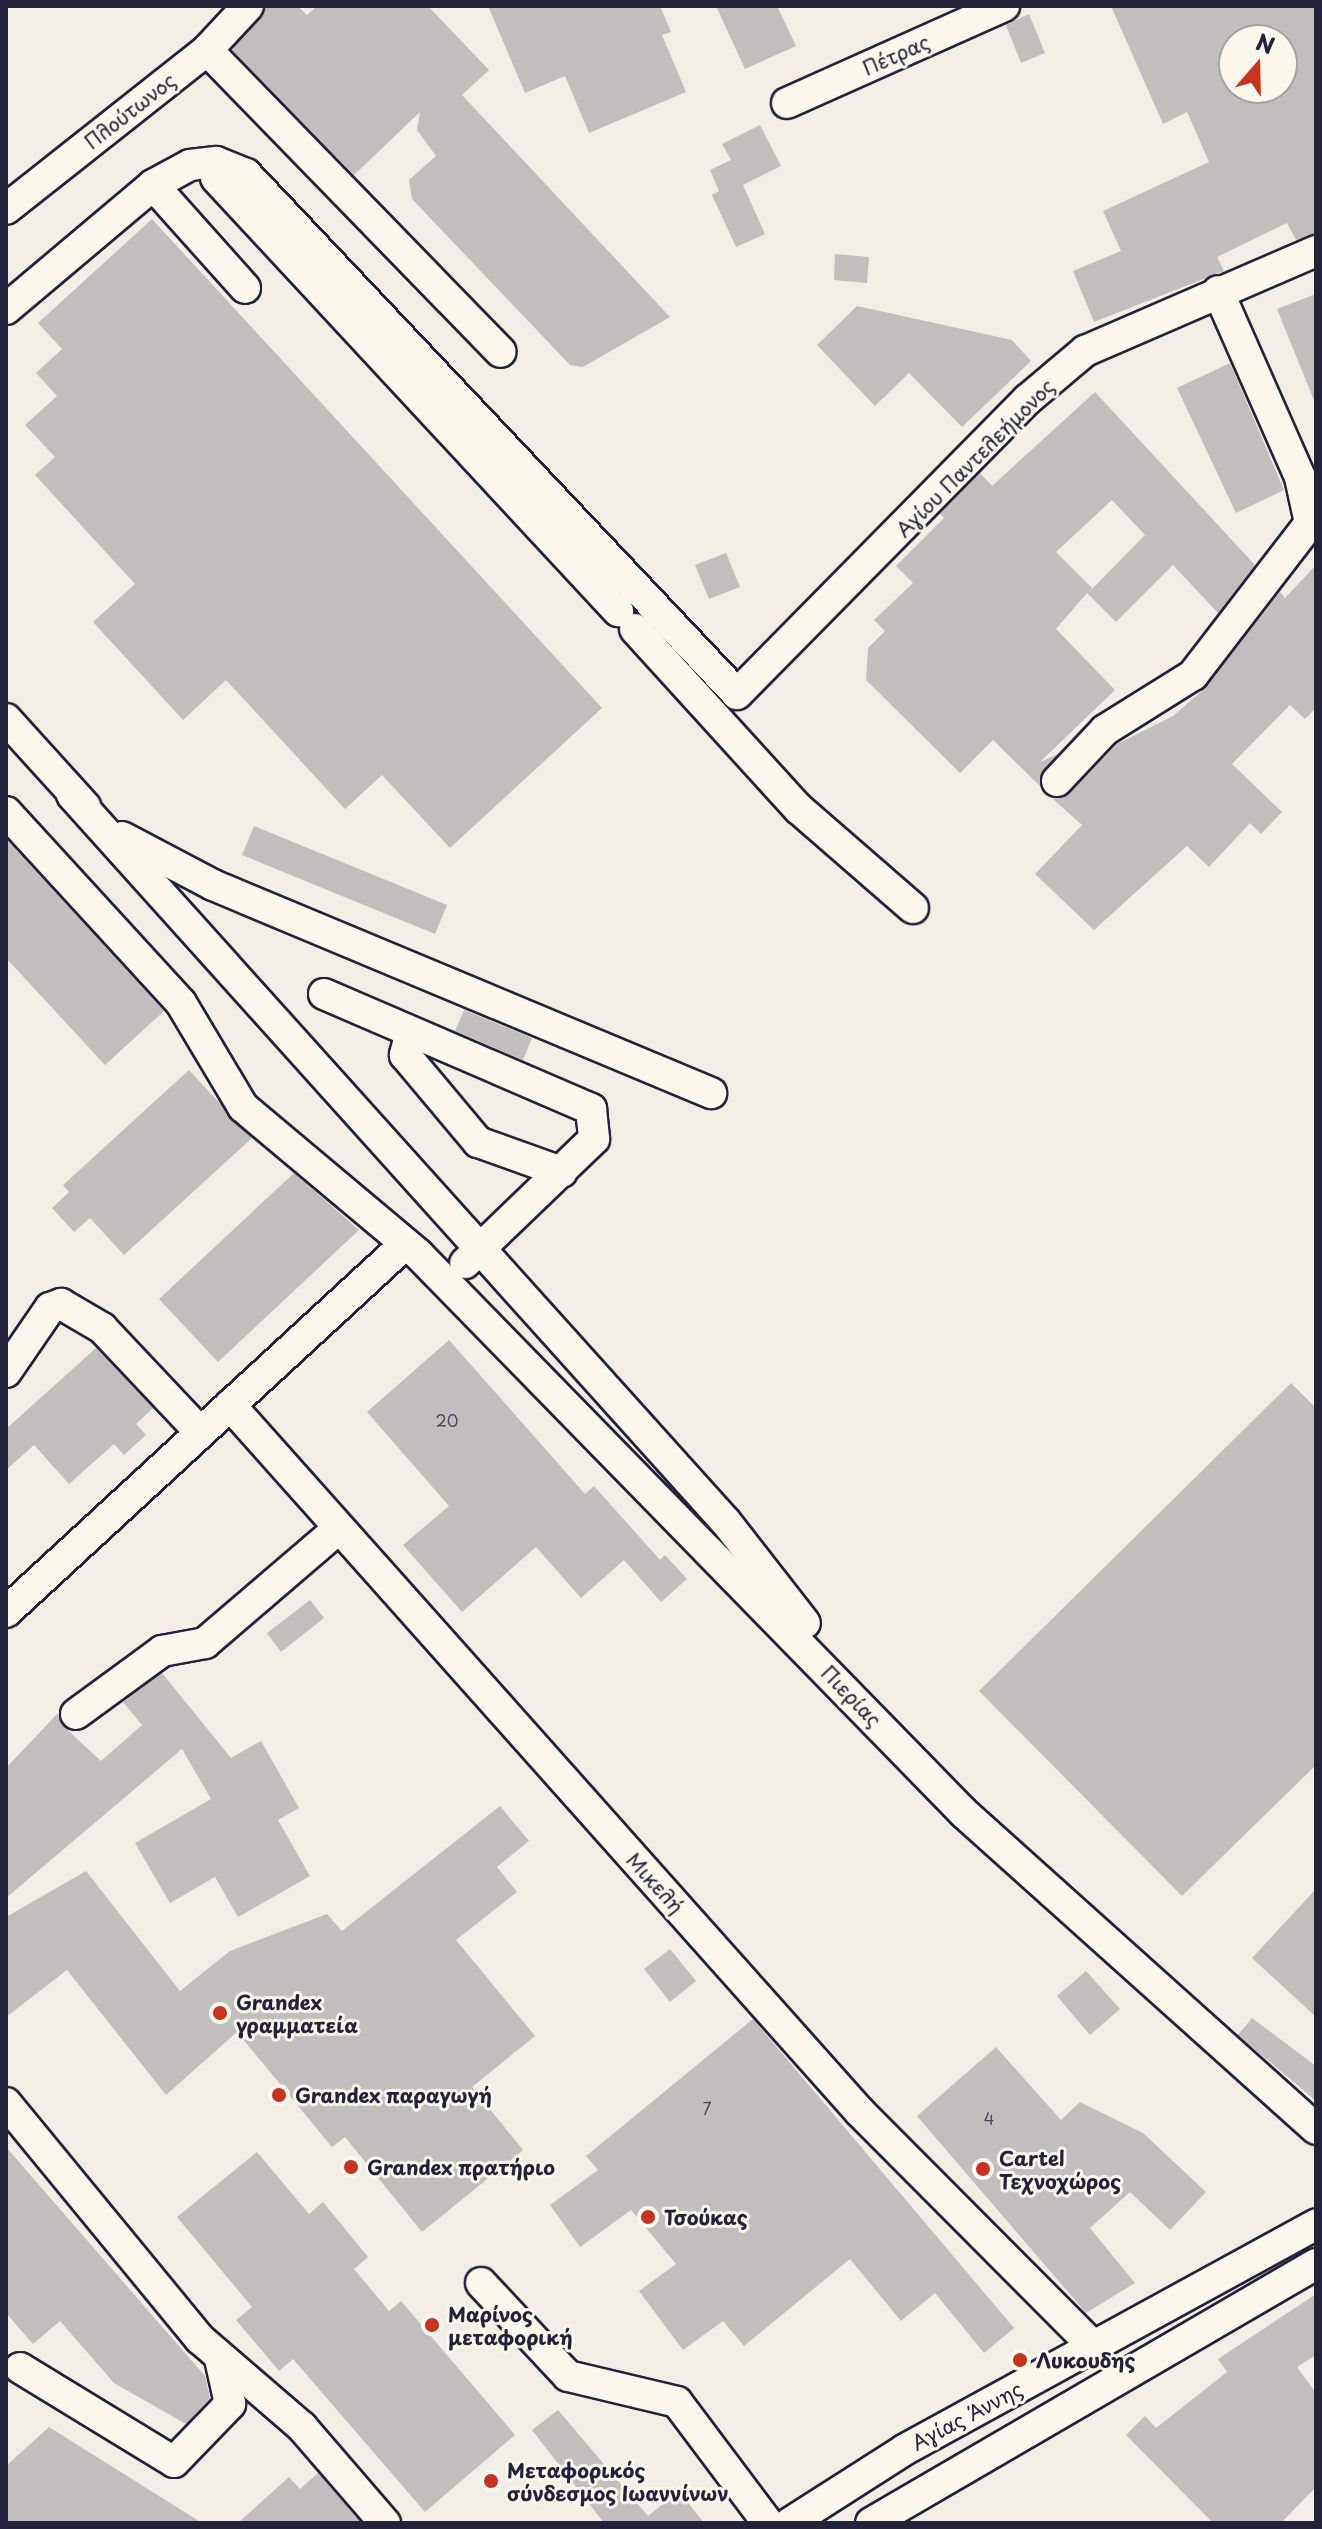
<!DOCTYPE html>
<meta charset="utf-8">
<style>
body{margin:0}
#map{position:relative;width:1322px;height:2529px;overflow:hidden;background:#f2eee5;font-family:"Playpen Sans",sans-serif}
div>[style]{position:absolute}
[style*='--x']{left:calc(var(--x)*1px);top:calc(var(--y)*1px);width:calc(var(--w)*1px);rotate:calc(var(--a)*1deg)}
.building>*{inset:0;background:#c2bebe}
.roads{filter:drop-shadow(2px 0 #22223b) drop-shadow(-2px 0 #22223b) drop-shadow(0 2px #22223b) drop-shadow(0 -2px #22223b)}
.minor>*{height:30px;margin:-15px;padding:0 15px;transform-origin:15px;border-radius:15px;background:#fbf7ec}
.dots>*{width:22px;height:22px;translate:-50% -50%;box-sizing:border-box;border:4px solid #fbf7ec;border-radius:50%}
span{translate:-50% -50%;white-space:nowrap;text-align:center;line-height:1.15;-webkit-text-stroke:6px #fbf7ec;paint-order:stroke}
.number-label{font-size:16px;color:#4a495c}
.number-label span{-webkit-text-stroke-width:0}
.street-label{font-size:20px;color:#22223b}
.poi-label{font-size:20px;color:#22223b;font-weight:700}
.left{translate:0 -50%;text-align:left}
.frame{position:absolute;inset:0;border:8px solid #22223b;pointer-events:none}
.north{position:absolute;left:1218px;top:24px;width:80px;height:80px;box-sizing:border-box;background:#fbf7ec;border:2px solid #a4a2a5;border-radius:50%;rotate:20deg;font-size:22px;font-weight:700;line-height:32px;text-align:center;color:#22223b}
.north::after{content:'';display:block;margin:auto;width:28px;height:36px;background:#c8321e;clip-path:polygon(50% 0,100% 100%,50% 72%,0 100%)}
</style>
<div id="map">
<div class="building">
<i style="clip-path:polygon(266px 6px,298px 6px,307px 15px,317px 6px,428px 6px,489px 70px,462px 95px,670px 317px,583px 367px,570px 365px,412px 199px,409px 180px,436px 156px,417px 130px,420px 112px,354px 175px,232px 50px)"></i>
<i style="clip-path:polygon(488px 6px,660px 6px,671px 32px,662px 35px,686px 92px,589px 133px,565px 76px,525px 93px)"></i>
<i style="clip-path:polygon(716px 6px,777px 6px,796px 46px,745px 69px)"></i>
<i style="clip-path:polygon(evenodd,1111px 6px,1316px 6px,1316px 233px,1296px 240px,1287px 223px,1217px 257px,1224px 271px,1094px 322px,1073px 271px,1121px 251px,1103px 211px,1209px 162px,1187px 112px,1163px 124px,1111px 6px,1234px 40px,1282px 40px,1282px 88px,1234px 88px,1234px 40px)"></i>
<i style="clip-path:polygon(1029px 14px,1045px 53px,1021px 63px,1006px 25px)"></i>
<i style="clip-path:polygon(760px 125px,781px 166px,743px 185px,765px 234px,736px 247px,712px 195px,719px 191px,710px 170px,731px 160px,722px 144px)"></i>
<i style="clip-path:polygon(152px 219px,602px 708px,450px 848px,382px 775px,345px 809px,226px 680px,183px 720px,93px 622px,135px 584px,35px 475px,55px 457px,25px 425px,57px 396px,36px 373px,62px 349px,38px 323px)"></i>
<i style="clip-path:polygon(835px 254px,869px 257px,867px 283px,834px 280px)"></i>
<i style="clip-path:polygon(1316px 294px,1316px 403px,1315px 403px,1277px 309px)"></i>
<i style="clip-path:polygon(857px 306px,1012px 340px,1031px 361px,962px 427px,909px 373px,875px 406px,817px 345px)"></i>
<i style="clip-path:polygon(1230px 363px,1284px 490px,1236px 513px,1177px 388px)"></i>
<i style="clip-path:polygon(evenodd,1095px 392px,1255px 565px,1218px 613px,1173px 565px,1116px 622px,1087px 593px,1056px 629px,1115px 690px,1040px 762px,1058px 754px,1040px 786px,993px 740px,960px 773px,866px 680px,868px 648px,885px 631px,874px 620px,913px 583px,896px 566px,944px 518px,940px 514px,980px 473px,992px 486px,1095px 392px,1112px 500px,1145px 535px,1088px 593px,1092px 588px,1056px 552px,1112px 500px)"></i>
<i style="clip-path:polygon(726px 553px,740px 587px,709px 599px,695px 565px)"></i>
<i style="clip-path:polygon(1316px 565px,1316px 708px,1305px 719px,1290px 705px,1232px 764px,1282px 812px,1261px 834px,1250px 823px,1209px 867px,1187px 846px,1094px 930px,1035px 874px,1082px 825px,1053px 799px,1070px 793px,1117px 744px,1173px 716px,1203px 690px,1280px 592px,1285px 598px)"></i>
<i style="clip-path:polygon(254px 826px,447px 905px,435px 934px,242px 855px)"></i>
<i style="clip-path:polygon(6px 839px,164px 1011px,105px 1065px,6px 958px)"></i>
<i style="clip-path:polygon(464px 1010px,532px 1038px,523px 1060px,455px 1031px)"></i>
<i style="clip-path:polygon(189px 1070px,252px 1138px,124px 1255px,90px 1218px,74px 1232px,52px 1208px,69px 1192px,63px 1185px)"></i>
<i style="clip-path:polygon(294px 1173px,359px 1230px,218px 1362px,159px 1299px)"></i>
<i style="clip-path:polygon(449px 1340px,585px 1494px,594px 1486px,660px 1560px,665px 1555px,687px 1579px,661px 1602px,624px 1560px,581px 1598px,536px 1547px,462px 1612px,403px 1545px,449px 1506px,367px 1412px)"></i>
<i style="clip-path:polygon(96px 1348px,153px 1408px,136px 1424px,146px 1435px,124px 1455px,114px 1444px,69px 1484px,34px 1445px,6px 1470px,6px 1429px)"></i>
<i style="clip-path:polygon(1291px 1383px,1316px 1408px,1316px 1765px,1182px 1896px,979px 1691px)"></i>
<i style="clip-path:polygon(310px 1600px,324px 1618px,281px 1652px,267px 1633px)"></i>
<i style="clip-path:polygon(162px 1673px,231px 1758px,261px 1741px,299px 1808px,278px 1820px,310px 1876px,238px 1917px,215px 1877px,170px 1903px,135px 1843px,211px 1799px,182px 1749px,6px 1898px,6px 1768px,58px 1713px,62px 1725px,101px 1761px,142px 1725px,123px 1702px)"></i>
<i style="clip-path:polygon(500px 1806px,529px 1841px,497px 1867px,517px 1892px,456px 1940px,535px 2036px,472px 2087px,523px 2150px,422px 2232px,345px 2137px,332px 2147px,237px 2032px,166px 2095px,67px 1970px,6px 2017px,6px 1917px,86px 1871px,180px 1991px,230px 1951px,327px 1914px,342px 1931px)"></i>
<i style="clip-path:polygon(1316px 1889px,1316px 2017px,1252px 1958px)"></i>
<i style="clip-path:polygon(670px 1949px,696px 1981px,670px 2002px,644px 1969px)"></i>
<i style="clip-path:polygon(1086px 1971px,1120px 2009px,1090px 2035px,1057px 1996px)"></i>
<i style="clip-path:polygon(1252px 2018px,1316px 2066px,1316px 2101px,1238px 2035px)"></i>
<i style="clip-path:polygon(753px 2019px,1014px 2328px,984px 2353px,935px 2293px,901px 2321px,850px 2259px,744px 2346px,723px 2321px,683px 2350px,639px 2291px,676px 2264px,631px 2210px,580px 2247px,550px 2205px,598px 2170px,586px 2156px)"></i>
<i style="clip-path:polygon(996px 2047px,1061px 2120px,1080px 2102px,1143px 2133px,1206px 2192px,1170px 2230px,1130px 2192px,1090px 2228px,1135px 2283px,1086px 2313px,917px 2116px)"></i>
<i style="clip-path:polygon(6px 2147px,205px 2376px,210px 2398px,186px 2424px,114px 2383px,60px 2321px,33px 2344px,6px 2313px)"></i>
<i style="clip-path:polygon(257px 2152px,309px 2214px,323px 2202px,368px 2257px,354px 2269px,389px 2311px,401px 2301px,515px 2435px,425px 2512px,293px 2359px,279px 2371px,236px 2320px,252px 2307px,177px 2217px)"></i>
<i style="clip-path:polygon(1316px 2294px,1316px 2355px,1297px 2367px,1316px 2393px,1316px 2487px,1281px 2523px,1213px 2523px,1126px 2435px,1145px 2416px,1156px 2428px,1227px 2372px,1218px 2359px)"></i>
<i style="clip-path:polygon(558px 2410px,648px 2516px,679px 2491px,704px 2523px,604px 2523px,532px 2430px)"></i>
<i style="clip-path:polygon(49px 2427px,202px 2523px,6px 2523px,6px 2466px)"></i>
<i style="clip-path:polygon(318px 2473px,361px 2523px,238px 2523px,289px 2477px,300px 2489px)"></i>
</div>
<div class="roads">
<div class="minor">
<i style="--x:207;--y:50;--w:421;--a:45.8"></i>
<i style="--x:787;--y:103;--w:238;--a:-24.1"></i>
<i style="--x:216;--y:178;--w:591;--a:47.13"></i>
<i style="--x:153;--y:185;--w:42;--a:-28.4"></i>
<i style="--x:190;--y:165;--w:26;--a:-7"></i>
<i style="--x:216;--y:162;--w:32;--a:22"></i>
<i style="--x:246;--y:174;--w:715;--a:46.64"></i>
<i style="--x:737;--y:694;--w:414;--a:-45.4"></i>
<i style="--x:1028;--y:399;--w:75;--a:-40.1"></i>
<i style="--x:1085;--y:351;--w:252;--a:-23.4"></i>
<i style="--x:6;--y:209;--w:256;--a:-38.3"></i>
<i style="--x:207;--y:50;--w:60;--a:-47"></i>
<i style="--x:6;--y:309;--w:192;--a:-40.1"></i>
<i style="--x:153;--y:185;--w:138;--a:48.2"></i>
<i style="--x:635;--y:629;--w:244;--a:47.7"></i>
<i style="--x:799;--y:809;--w:151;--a:41"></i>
<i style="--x:6;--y:719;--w:118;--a:47.8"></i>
<i style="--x:1057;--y:781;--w:70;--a:-46.7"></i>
<i style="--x:1105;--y:730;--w:104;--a:-32"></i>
<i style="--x:1193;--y:675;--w:192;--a:-52.4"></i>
<i style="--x:1310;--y:523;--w:47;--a:-102.3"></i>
<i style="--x:1300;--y:477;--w:203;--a:-113.8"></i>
<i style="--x:72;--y:795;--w:978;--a:48.03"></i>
<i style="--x:726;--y:1522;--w:128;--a:52"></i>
<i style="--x:6;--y:812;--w:259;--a:47.5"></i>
<i style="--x:181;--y:1003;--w:121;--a:59.2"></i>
<i style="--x:243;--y:1107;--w:229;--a:40"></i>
<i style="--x:418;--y:1254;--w:781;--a:45.67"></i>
<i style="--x:964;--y:1813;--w:473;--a:41.9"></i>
<i style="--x:122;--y:837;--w:103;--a:27.8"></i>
<i style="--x:213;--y:885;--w:540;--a:22.67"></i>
<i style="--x:324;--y:994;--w:291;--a:23.3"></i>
<i style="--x:591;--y:1109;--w:30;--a:84"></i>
<i style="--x:594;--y:1139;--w:179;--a:136.1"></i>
<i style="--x:411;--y:1032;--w:24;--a:105"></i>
<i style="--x:405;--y:1055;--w:114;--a:50"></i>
<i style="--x:478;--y:1142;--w:89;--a:19.7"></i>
<i style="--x:6;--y:1372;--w:78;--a:-55.5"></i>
<i style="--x:50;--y:1308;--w:12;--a:-20"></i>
<i style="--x:61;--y:1304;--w:48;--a:30.3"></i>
<i style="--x:102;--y:1328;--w:143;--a:46.7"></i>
<i style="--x:230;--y:1405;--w:947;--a:48.3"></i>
<i style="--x:860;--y:2112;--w:332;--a:45.1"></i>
<i style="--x:6;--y:1612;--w:540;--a:-42.67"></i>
<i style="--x:76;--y:1714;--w:107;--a:-36.2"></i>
<i style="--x:162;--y:1651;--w:44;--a:-10.5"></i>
<i style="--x:205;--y:1643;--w:175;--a:-40.6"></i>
<i style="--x:6;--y:2103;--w:306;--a:50.6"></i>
<i style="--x:200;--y:2339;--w:135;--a:40.8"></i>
<i style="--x:302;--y:2427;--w:127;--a:49.2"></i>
<i style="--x:481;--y:2283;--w:127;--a:46.9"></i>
<i style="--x:568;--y:2376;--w:112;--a:13.4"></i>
<i style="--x:677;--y:2402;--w:151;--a:53.1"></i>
<i style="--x:20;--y:2368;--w:180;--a:31.4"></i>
<i style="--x:174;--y:2462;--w:81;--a:-46"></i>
<i style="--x:230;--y:2404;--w:46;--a:-102.5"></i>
<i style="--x:790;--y:2523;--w:135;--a:-32.6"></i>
<i style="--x:904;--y:2450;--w:470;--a:-28.7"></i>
<i style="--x:871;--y:2523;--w:515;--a:-30.2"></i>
</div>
</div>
<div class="dots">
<i style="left:220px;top:2013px;background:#c8321e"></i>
<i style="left:279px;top:2095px;background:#c8321e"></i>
<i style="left:351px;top:2167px;background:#c8321e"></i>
<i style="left:983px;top:2169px;background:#c8321e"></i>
<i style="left:648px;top:2217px;background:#c8321e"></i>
<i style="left:432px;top:2325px;background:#c8321e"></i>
<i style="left:1020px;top:2360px;background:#c8321e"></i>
<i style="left:491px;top:2481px;background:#c8321e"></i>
</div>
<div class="number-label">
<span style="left:447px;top:1420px">20</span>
<span style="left:707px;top:2108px">7</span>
<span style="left:989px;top:2118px">4</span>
</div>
<div class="street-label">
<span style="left:896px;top:55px;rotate:-24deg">Πέτρας</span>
<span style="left:130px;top:111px;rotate:-38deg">Πλούτωνος</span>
<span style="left:975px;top:458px;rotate:-45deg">Αγίου Παντελεήμονος</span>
<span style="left:851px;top:1696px;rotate:46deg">Πιερίας</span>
<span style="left:655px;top:1883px;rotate:48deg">Μικελή</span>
<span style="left:967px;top:2416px;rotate:-28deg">Αγίας Άννης</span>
</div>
<div class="poi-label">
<span class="left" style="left:236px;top:2014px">Grandex<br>γραμματεία</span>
<span class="left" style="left:295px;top:2095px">Grandex παραγωγή</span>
<span class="left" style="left:999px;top:2170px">Cartel<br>Τεχνοχώρος</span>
<span class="left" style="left:367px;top:2167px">Grandex πρατήριο</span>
<span class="left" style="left:664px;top:2217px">Τσούκας</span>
<span class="left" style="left:448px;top:2326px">Μαρίνος<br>μεταφορική</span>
<span class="left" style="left:1036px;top:2360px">Λυκουδης</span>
<span class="left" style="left:507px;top:2482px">Μεταφορικός<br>σύνδεσμος Ιωαννίνων</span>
</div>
<div class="frame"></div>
<div class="north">N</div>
</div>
